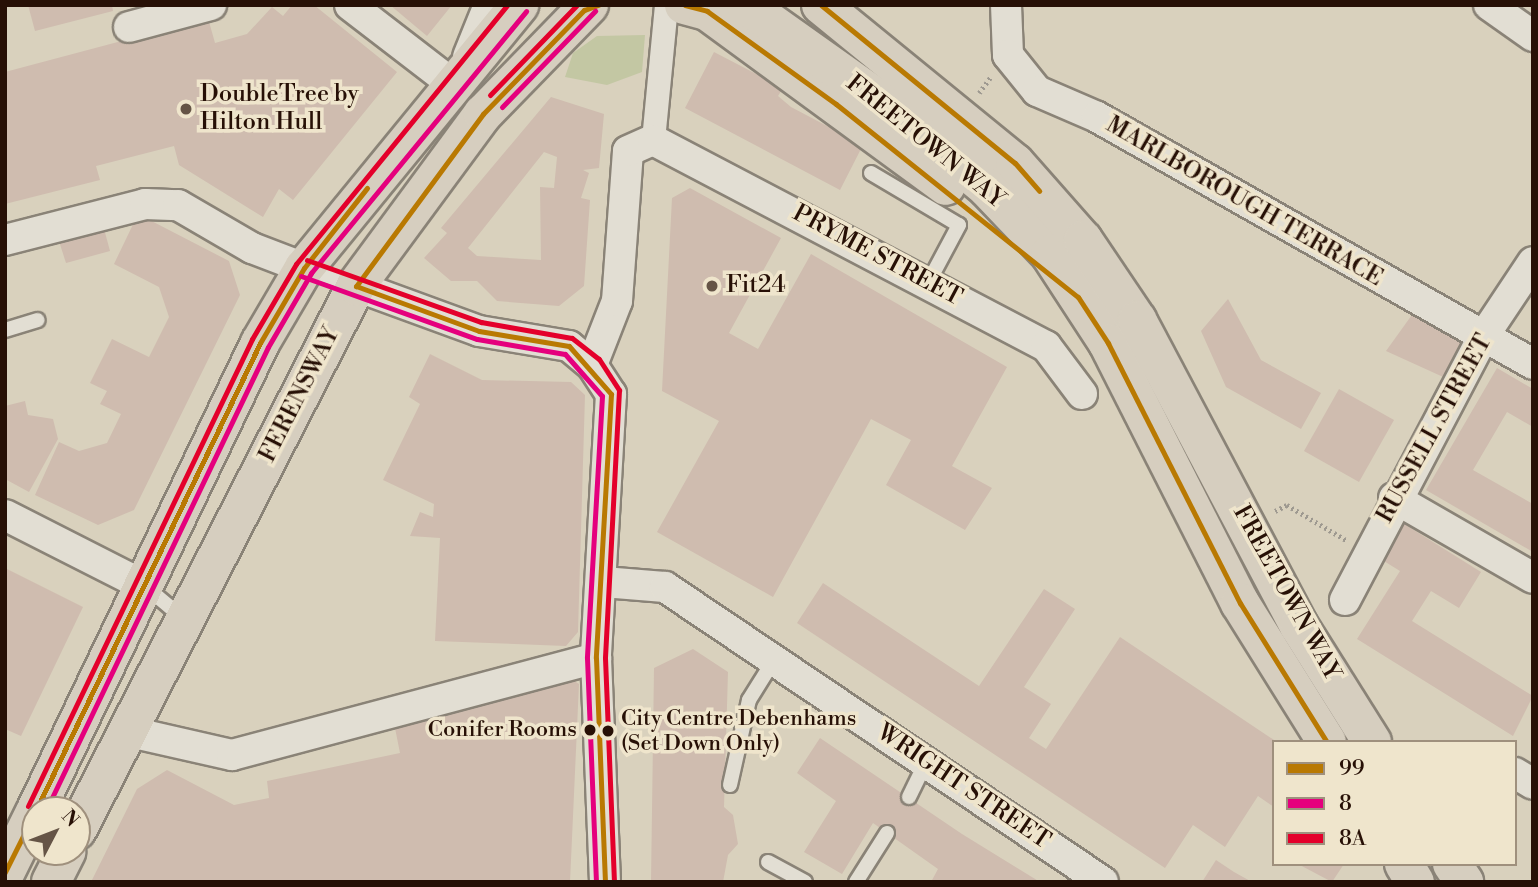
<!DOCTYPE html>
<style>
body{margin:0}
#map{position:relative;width:1538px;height:887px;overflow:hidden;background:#d9d1bd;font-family:"Libre Bodoni",serif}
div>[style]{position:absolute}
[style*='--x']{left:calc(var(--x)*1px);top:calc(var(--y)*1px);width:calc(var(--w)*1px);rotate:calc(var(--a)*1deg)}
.green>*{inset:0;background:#c3c7a3}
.building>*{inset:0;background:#cfbcaf}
.path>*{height:4.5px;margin-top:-2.25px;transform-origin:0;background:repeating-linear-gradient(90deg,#9e9990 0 2px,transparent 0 5.5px)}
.roads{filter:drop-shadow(2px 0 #8a8377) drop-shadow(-2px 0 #8a8377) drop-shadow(0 2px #8a8377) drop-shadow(0 -2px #8a8377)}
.service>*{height:14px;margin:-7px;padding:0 7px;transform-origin:7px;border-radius:7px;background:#e2ded3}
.pedestrian>*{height:23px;margin:-11.5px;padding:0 11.5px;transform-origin:11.5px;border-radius:11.5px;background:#e2ded3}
.minor>*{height:30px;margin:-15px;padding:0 15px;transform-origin:15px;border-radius:15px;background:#e2ded3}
.tertiary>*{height:37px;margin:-18.5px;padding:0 18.5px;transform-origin:18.5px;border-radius:18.5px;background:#e2ded3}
.trunk>*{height:38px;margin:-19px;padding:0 19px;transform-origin:19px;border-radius:19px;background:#d6cebf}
.bus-1>*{height:5px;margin:-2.5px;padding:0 2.5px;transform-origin:2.5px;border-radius:2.5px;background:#b97902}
.bus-2>*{height:5px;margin:-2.5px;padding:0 2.5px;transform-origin:2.5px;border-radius:2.5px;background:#e5007d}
.bus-3>*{height:5px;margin:-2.5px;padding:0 2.5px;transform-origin:2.5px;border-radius:2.5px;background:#e4002b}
.dots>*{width:19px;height:19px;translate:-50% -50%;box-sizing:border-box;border:4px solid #efe5cc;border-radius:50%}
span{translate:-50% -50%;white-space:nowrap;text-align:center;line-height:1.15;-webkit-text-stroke:7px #efe5cc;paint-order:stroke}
.bus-label{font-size:22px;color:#271006}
.left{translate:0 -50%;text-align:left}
.right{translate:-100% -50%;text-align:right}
.poi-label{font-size:24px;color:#271006}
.street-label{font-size:24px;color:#271006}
.frame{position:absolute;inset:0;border:7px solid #271006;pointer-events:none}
.legend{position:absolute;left:1272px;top:740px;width:245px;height:126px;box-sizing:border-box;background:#efe5cc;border:2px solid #9f907d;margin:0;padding:9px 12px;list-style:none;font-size:21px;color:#271006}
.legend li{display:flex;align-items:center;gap:14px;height:35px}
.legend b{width:35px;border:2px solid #9f907d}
.north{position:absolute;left:21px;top:796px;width:70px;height:70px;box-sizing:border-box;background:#efe5cc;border:2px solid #9f907d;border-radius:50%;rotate:48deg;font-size:19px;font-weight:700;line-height:28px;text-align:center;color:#271006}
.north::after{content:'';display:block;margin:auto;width:24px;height:32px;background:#655446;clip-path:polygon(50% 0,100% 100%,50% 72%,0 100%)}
</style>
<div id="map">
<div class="green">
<i style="clip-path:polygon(645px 35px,642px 72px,607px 85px,565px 77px,573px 53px,597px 36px)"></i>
</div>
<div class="building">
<i style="clip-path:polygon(28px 5px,112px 5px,113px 11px,35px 31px)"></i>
<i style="clip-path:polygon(292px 5px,314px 5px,397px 72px,293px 200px,279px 189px,263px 217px,179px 165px,174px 146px,96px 166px,100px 180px,5px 204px,5px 72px,208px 18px,215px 43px,247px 34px,272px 7px,283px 16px)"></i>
<i style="clip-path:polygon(390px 5px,452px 5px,427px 36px)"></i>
<i style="clip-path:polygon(714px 52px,783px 88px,778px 96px,791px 107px,863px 145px,840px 190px,685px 108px)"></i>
<i style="clip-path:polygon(evenodd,551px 97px,604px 114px,599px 168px,583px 170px,589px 173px,581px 198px,590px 200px,584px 286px,559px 306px,497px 301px,477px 281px,451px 281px,424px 258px,447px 233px,441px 228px,551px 97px,544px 152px,557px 157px,554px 188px,540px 187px,541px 260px,477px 256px,468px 248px,544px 152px)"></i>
<i style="clip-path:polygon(690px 188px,781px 238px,729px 333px,758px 349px,811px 254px,1007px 367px,952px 466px,992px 488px,965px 530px,886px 485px,911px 440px,871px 419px,773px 597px,657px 532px,719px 421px,662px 391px,672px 198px)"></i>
<i style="clip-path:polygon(138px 214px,229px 261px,240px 295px,134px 510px,98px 525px,35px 495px,59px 442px,79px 451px,107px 443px,121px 414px,100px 404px,107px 391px,90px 383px,112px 339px,149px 357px,169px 317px,159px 287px,114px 264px)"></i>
<i style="clip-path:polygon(103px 225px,110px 251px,66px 263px,58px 238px)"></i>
<i style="clip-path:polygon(1228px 299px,1261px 360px,1321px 393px,1301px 429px,1226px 387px,1201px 331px)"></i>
<i style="clip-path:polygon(1414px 312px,1471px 339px,1452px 381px,1386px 351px)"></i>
<i style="clip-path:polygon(430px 354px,482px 380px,571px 382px,585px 395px,578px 632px,566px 646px,435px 641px,440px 538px,410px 536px,420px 512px,433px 517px,434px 504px,383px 480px,420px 404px,409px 397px)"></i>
<i style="clip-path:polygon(1497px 368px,1533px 389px,1533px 427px,1507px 412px,1473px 470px,1533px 504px,1533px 552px,1426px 490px)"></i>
<i style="clip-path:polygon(1339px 389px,1394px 420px,1359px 482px,1304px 451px)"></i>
<i style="clip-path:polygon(25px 401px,28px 415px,53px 419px,58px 439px,29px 492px,5px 479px,5px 406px)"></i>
<i style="clip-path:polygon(1401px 522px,1481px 572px,1459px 608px,1431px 591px,1412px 621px,1533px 696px,1513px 736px,1357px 639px,1400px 571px,1379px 558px)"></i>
<i style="clip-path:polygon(5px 568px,83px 607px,21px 736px,5px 729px)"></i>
<i style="clip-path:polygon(823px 583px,979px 686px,1044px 589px,1075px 609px,1024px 687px,1051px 704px,1029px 738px,1046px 749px,1120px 637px,1277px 742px,1274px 807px,1258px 796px,1225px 847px,1193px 825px,1165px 868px,797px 623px)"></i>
<i style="clip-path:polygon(693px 649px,728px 672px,724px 807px,733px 815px,738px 844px,728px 855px,723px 882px,651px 882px,654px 668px)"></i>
<i style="clip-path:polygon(568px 677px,579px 684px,570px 882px,91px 882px,137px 789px,167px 770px,234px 805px,269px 798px,267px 781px,400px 753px,395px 728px)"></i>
<i style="clip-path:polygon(820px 738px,962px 834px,1040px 882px,931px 882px,938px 869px,873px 823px,842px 874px,804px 852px,836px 801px,797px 773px)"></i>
<i style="clip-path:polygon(1216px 860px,1234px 872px,1252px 882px,1202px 882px)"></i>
<i style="clip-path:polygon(1298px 864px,1344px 864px,1332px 882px)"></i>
</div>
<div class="path">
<i style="--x:979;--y:93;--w:19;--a:-54"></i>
<i style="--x:1275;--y:511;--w:13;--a:-27"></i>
<i style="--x:1287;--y:505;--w:69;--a:30.7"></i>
</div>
<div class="roads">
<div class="service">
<i style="--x:871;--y:173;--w:102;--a:30.6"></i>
<i style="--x:959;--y:225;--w:66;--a:118.1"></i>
<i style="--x:306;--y:269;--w:53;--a:18.8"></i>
<i style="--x:5;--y:330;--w:34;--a:-17"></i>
<i style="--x:146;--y:587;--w:50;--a:40.1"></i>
<i style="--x:730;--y:785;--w:87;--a:-77.4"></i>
<i style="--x:749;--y:700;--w:47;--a:-58"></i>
<i style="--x:909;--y:797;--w:39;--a:-64"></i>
<i style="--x:768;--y:862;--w:42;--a:28.4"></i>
<i style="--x:856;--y:882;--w:58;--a:-57.7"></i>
</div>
<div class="pedestrian">
<i style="--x:653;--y:140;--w:136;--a:-84.5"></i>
</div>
<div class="minor">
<i style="--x:350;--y:5;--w:126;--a:37.6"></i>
<i style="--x:1006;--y:5;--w:50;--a:87.7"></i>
<i style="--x:1008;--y:55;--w:46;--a:51.1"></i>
<i style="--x:1037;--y:91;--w:65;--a:23.4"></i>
<i style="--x:1097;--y:117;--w:501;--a:29.53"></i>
<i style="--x:1489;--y:5;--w:54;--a:35.2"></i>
<i style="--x:129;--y:27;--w:85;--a:-15"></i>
<i style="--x:5;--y:240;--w:145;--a:-14.4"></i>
<i style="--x:145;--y:204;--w:33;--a:2"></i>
<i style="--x:178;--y:205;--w:86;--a:30.2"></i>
<i style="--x:252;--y:248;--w:56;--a:21"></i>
<i style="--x:356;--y:286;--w:131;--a:20.1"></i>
<i style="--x:479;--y:331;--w:91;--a:9.5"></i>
<i style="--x:569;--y:346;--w:30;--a:40"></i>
<i style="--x:592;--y:365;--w:35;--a:57"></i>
<i style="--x:611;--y:394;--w:264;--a:93.3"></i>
<i style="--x:596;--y:658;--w:224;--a:87.7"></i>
<i style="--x:592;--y:365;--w:69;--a:-68.7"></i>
<i style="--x:617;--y:301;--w:150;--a:-85.8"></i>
<i style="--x:628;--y:151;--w:27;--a:-24"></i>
<i style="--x:653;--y:140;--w:444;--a:27.7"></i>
<i style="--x:1046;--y:346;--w:60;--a:53.1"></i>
<i style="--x:1394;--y:498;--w:160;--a:29.9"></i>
<i style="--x:5;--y:515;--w:157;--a:26.9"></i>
<i style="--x:603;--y:582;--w:62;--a:4.6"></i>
<i style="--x:665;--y:587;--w:528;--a:33.96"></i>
<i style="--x:1345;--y:600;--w:297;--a:-62.3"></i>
<i style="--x:1483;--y:337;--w:90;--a:-56.3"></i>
<i style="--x:126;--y:731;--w:109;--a:12.8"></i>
<i style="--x:232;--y:755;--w:377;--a:-14.9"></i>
<i style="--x:1515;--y:773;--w:21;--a:31"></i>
</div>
<div class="tertiary">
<i style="--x:471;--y:57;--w:56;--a:-68"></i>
</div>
<div class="trunk">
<i style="--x:684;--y:5;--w:24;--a:15"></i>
<i style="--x:707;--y:11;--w:296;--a:36.2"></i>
<i style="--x:746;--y:5;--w:178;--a:35.4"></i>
<i style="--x:891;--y:108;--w:125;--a:39.8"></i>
<i style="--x:987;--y:188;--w:91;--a:46.3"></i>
<i style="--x:1050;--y:254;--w:106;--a:56.9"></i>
<i style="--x:1108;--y:343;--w:292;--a:63.1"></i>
<i style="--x:1240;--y:603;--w:164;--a:58"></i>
<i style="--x:821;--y:5;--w:250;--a:39.2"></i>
<i style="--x:1015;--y:163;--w:103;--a:48.6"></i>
<i style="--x:1083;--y:240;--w:97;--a:56"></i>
<i style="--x:1137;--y:320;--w:346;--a:62.1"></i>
<i style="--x:1299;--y:626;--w:137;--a:57.8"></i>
<i style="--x:36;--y:810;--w:518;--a:-64.37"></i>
<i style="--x:260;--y:343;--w:87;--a:-59.6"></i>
<i style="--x:304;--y:268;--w:340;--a:-50.7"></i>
<i style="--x:77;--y:830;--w:611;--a:-62.85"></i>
<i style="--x:356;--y:286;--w:214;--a:-53.6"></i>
<i style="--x:483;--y:114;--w:152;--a:-45.8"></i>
<i style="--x:1404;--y:864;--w:21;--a:59"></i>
<i style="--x:1452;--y:864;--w:22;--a:56"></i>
<i style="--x:5;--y:873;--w:68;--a:-63.8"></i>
<i style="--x:51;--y:882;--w:34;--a:-63"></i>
</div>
</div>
<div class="bus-1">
<i style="--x:598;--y:5;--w:15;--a:160"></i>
<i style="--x:584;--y:10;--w:145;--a:134.2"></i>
<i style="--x:483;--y:114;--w:214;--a:126.4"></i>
<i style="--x:356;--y:286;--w:131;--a:20.1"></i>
<i style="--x:479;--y:331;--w:91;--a:9.5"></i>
<i style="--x:569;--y:346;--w:64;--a:48.8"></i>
<i style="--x:611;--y:394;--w:264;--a:93.3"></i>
<i style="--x:596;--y:658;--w:224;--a:87.7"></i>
<i style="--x:685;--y:5;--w:23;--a:15"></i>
<i style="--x:707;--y:11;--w:159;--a:35.8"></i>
<i style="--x:836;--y:104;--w:310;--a:38.6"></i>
<i style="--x:1078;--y:297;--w:55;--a:56.9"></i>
<i style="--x:1108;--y:343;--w:292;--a:63.1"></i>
<i style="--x:1240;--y:603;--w:164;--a:58"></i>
<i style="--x:821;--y:5;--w:250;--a:39.2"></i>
<i style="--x:1015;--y:163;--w:37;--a:49"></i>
<i style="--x:36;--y:810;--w:518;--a:-64.37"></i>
<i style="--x:260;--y:343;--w:87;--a:-59.6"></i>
<i style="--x:304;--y:268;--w:102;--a:-51.8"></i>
<i style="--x:5;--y:872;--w:67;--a:-63.4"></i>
</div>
<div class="bus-2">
<i style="--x:502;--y:107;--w:134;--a:-45.9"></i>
<i style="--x:301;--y:276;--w:187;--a:19.7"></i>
<i style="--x:477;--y:339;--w:89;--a:9.7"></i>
<i style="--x:565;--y:354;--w:56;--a:48.6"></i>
<i style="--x:602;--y:396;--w:262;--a:93.3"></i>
<i style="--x:587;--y:658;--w:224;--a:87.7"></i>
<i style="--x:46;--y:810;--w:513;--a:-64.38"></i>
<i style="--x:268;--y:347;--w:86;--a:-59.8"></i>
<i style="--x:311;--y:273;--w:339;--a:-50.6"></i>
</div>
<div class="bus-3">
<i style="--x:490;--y:95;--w:125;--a:-46"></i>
<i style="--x:307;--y:260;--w:185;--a:19.6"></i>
<i style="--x:481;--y:322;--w:92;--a:10"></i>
<i style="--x:572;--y:338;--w:34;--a:38"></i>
<i style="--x:599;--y:359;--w:37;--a:57"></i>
<i style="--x:619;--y:390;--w:268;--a:93"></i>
<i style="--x:605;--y:658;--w:224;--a:87.7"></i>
<i style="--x:28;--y:806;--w:518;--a:-64.37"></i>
<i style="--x:252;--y:339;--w:87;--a:-59.6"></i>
<i style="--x:296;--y:264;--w:334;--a:-50.8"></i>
</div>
<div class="dots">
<i style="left:186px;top:109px;background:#655446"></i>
<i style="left:712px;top:286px;background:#655446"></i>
<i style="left:590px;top:730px;background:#271006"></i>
<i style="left:608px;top:731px;background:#271006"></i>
</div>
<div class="bus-label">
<span class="left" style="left:621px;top:731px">City Centre Debenhams<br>(Set Down Only)</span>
<span class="right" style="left:577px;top:730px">Conifer Rooms</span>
</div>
<div class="poi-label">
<span class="left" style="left:200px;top:109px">DoubleTree by<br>Hilton Hull</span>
<span class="left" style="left:726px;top:286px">Fit24</span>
</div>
<div class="street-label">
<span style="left:925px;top:142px;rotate:39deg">FREETOWN WAY</span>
<span style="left:1244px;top:202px;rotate:30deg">MARLBOROUGH TERRACE</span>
<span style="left:877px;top:256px;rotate:28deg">PRYME STREET</span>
<span style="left:300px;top:395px;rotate:-63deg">FERENSWAY</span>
<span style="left:1435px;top:429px;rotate:-61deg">RUSSELL STREET</span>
<span style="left:1286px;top:593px;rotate:61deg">FREETOWN WAY</span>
<span style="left:963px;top:787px;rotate:34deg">WRIGHT STREET</span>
</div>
<div class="frame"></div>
<ul class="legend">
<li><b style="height:9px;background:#b97902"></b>99</li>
<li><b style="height:9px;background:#e5007d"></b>8</li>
<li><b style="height:9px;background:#e4002b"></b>8A</li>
</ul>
<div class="north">N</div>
</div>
